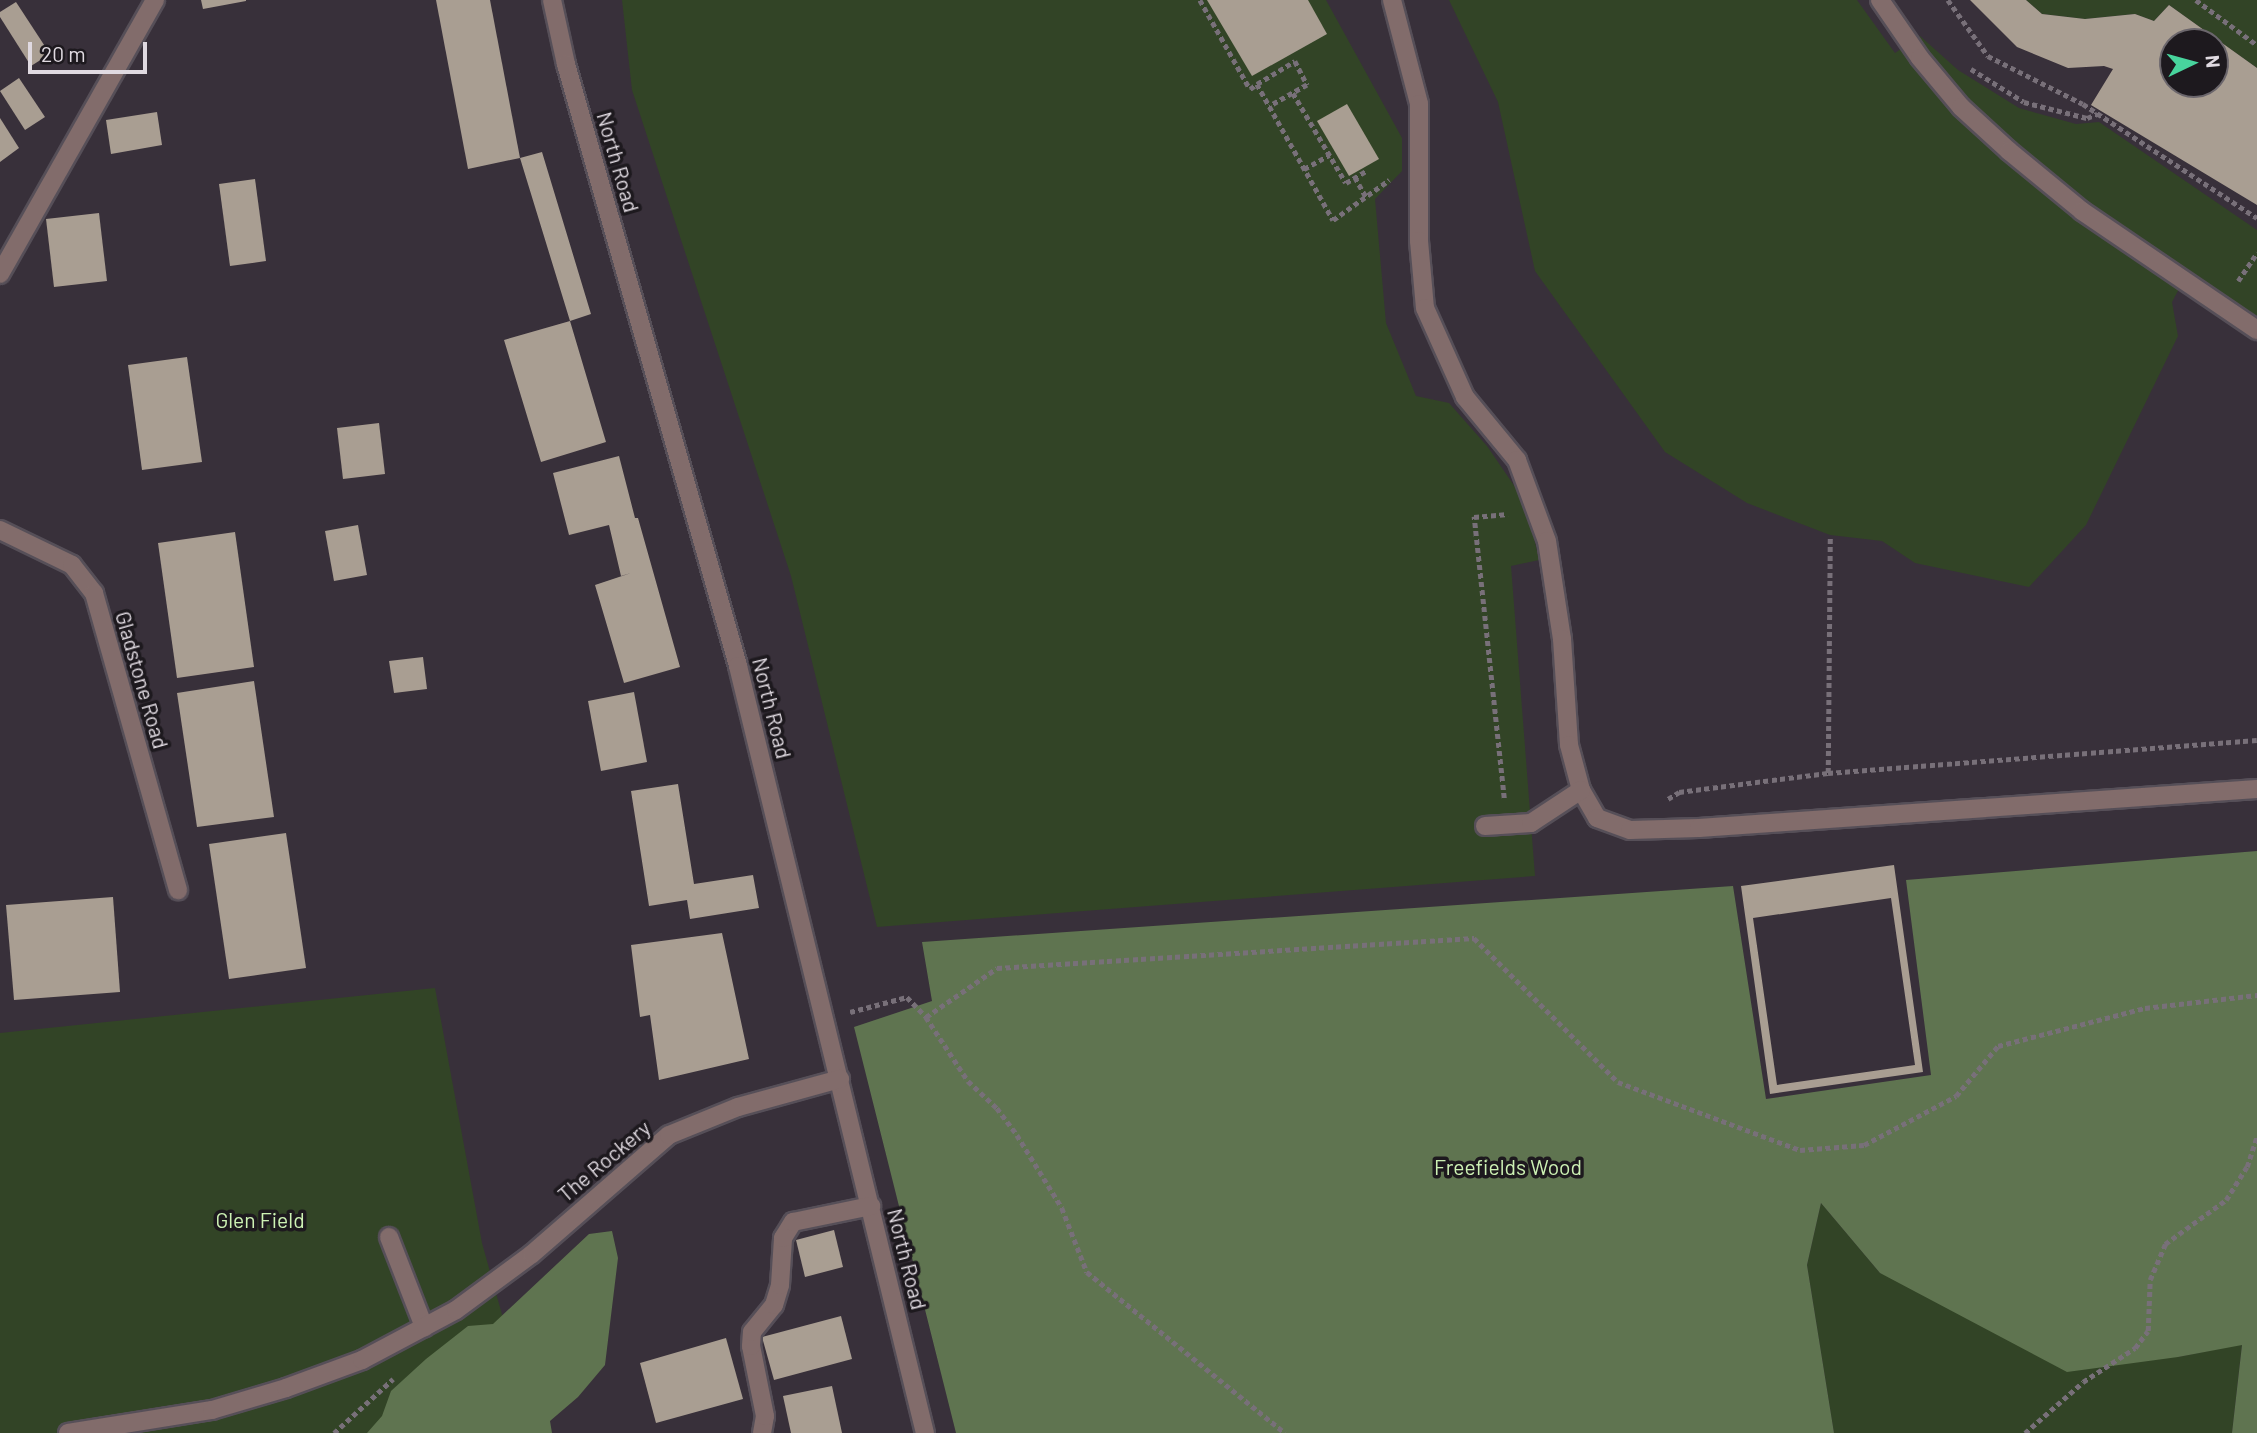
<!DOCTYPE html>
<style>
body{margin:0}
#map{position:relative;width:2257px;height:1433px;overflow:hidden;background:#38303a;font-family:Barlow,sans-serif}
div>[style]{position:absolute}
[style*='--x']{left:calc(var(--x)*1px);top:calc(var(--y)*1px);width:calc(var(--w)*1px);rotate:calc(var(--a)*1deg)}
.green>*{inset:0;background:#324426}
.forest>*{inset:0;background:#5f7450}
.building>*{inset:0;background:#a99e92}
.path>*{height:4.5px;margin-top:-2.25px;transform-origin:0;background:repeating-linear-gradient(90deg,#787079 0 5px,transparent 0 8.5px)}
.roads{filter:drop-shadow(2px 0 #564f58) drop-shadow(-2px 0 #564f58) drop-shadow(0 2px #564f58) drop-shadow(0 -2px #564f58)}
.minor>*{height:18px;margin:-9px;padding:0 9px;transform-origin:9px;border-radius:9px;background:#826c6b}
span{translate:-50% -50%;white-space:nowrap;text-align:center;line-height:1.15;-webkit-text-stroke:7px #1d191e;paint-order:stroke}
.street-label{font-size:21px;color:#e0dae1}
.park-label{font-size:21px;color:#cdf2b4}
.north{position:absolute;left:2159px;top:28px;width:70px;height:70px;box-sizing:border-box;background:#1d191e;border:2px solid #6b666c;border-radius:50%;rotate:85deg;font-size:19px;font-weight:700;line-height:28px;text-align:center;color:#e0dae1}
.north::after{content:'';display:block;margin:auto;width:24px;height:32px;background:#48d49d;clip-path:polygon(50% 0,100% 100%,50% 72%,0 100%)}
.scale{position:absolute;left:28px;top:42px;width:119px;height:32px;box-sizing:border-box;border:4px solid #e0dae1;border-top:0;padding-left:9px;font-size:21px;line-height:24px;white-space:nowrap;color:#e0dae1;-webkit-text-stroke:5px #1d191e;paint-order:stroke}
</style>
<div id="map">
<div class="green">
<i style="clip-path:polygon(622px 0,1326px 0,1402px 138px,1402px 171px,1375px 199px,1386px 323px,1416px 396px,1449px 403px,1487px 446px,1526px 503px,1539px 560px,1511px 566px,1535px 876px,877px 927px,791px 576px,632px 90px)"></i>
<i style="clip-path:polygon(1449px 0,1857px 0,1895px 53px,1920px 36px,1958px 70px,2019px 108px,2076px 124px,2099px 122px,2257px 230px,2257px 316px,2188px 272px,2172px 302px,2178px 336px,2086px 525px,2029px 587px,1915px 563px,1882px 541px,1830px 535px,1747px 503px,1665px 452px,1535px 271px,1498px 102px)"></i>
<i style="clip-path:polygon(2026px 0,2257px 0,2257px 68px,2169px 5px,2154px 21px,2135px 14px,2085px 19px,2042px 14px)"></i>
<i style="clip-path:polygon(435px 988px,482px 1243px,522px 1386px,498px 1433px,0 1433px,0 1033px)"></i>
<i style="clip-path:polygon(1821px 1203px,1880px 1273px,2178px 1357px,2242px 1344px,2232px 1433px,1834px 1433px,1807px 1265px)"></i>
</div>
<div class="forest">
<i style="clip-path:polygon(2257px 851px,2257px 1433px,2232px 1433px,2242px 1345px,2178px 1357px,2067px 1372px,1880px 1273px,1821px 1203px,1807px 1265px,1834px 1433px,956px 1433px,854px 1027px,932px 1001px,922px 942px,1733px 886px,1766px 1099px,1931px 1075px,1906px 880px)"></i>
<i style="clip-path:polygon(612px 1231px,618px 1258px,605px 1365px,578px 1397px,550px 1421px,552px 1433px,367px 1433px,382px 1416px,391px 1391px,426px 1359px,468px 1326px,493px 1324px,589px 1234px)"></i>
</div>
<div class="building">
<i style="clip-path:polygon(201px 0,246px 0,246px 1px,203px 9px)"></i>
<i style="clip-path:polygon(436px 0,490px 0,520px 158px,468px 169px)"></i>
<i style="clip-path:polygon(1207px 0,1308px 0,1327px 34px,1252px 76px)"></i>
<i style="clip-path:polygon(evenodd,1970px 0,2026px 0,2042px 14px,2085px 19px,2135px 14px,2154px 21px,2169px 5px,2257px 68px,2257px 205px,2091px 105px,2113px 69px,2104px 66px,2068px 68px,2017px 47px,1970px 0,2173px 42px,2215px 42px,2215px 84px,2173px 84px,2173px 42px)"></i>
<i style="clip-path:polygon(16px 2px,50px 54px,31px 66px,0 17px,0 12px)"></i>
<i style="clip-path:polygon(19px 78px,45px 117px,25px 130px,0 91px)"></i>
<i style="clip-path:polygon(1347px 104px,1379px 159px,1349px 176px,1317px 121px)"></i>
<i style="clip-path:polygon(157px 112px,162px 145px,111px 154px,106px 120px)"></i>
<i style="clip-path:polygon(0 118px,19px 148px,0 162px)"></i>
<i style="clip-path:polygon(542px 152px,591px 314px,570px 321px,606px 442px,541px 462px,504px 340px,570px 321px,520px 158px)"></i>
<i style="clip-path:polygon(255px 179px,266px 261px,230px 266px,219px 184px)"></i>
<i style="clip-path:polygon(99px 213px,107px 281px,54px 287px,46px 219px)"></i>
<i style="clip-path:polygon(187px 357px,202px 462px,142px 470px,128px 365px)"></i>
<i style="clip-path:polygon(379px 423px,385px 474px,343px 479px,337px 428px)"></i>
<i style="clip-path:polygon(619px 456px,635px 518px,638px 518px,680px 667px,624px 683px,595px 585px,631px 573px,621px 576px,609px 525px,569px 535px,553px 473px)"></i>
<i style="clip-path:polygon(358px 525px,367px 575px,334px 581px,325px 531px)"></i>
<i style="clip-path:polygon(235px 532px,254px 667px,177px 678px,158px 543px)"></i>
<i style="clip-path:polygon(423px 657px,427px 689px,394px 693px,389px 661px)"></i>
<i style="clip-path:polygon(254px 681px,274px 817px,197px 827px,177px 693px)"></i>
<i style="clip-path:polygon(634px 692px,647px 762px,601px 771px,588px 701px)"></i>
<i style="clip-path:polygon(678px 784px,694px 884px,753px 875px,759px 908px,690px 919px,687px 900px,649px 906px,631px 791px)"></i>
<i style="clip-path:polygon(286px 833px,306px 968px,229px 979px,209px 844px)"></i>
<i style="clip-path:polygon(evenodd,1894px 865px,1923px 1072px,1770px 1094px,1741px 886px,1894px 865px,1891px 898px,1915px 1065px,1777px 1085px,1753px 918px,1891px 898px)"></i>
<i style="clip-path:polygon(113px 897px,120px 992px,14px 1000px,6px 905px)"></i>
<i style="clip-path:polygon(722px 933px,749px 1059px,659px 1080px,650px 1015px,640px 1017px,631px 945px)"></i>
<i style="clip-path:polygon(834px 1230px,843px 1267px,805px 1277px,796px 1240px)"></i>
<i style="clip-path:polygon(841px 1316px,852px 1359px,774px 1380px,762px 1337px)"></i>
<i style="clip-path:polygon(726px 1338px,743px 1399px,656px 1423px,640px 1363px)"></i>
<i style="clip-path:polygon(832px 1386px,842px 1433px,791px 1433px,783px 1396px)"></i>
</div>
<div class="path">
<i style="--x:1200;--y:0;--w:102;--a:60.7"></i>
<i style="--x:1250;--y:89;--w:9;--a:-36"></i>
<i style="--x:1257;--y:84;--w:156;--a:60.8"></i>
<i style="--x:1333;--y:220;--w:69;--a:-35.5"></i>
<i style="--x:1948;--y:0;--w:69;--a:54.5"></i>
<i style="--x:1988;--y:56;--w:106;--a:26.8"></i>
<i style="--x:2083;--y:104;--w:208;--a:33.2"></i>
<i style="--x:2196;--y:0;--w:76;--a:36.4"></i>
<i style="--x:1971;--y:69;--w:62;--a:31.9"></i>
<i style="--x:2024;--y:102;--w:65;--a:14.3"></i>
<i style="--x:2087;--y:118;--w:11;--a:-22"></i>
<i style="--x:1257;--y:84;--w:44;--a:-31.2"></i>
<i style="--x:1295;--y:61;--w:27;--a:63"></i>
<i style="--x:1307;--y:85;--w:43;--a:150.4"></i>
<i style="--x:1293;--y:93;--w:104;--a:59.5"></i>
<i style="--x:1346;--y:183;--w:23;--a:-31"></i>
<i style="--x:1304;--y:169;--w:29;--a:-29"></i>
<i style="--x:1355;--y:177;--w:23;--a:61"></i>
<i style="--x:2238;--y:281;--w:34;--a:-56"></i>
<i style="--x:1828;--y:773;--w:238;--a:-89.5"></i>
<i style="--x:1504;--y:798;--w:283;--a:-96.1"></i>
<i style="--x:1474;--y:517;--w:34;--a:-5"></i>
<i style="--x:1668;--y:799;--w:13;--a:-32"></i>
<i style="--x:1679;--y:792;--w:150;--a:-7.3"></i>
<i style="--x:1828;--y:773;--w:430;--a:-4.4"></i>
<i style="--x:850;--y:1012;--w:59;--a:-14.7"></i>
<i style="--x:907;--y:997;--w:28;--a:46"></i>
<i style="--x:926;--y:1017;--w:86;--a:-34.6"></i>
<i style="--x:997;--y:968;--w:478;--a:-3.6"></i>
<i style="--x:1474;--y:938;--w:204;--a:45"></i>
<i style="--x:1618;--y:1082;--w:194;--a:20.5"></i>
<i style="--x:1800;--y:1150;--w:64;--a:-4.5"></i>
<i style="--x:1864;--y:1145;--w:104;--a:-28"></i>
<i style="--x:1956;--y:1096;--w:65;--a:-50"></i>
<i style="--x:1998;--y:1046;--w:152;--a:-14.5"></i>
<i style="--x:2145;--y:1008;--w:113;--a:-6.6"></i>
<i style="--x:926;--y:1017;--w:77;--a:56.7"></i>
<i style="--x:968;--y:1081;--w:40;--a:43"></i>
<i style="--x:997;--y:1108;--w:34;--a:53"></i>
<i style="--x:1017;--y:1135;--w:86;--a:58.3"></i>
<i style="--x:1062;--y:1208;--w:69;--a:68.7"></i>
<i style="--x:1087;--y:1272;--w:255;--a:39.1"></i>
<i style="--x:334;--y:1433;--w:80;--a:-42.5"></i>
<i style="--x:2025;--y:1433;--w:77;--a:-41.3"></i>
<i style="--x:2083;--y:1382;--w:62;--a:-33.2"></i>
<i style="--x:2135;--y:1348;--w:21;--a:-53"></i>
<i style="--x:2148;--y:1331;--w:51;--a:-87.8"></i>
<i style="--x:2150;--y:1280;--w:39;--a:-67"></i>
<i style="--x:2165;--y:1244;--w:75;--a:-35.8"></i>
<i style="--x:2226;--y:1200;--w:39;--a:-58"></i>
<i style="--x:2247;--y:1167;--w:33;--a:-72"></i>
</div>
<div class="roads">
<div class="minor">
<i style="--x:552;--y:0;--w:66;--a:77.7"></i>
<i style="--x:566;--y:64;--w:626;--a:74.05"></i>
<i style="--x:738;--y:666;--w:789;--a:76.3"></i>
<i style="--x:1392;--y:0;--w:107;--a:75.4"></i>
<i style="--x:1419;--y:104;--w:137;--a:90"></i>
<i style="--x:1419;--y:241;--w:67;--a:84.9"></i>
<i style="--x:1425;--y:308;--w:98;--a:65.8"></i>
<i style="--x:1465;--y:397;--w:82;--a:50.5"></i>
<i style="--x:1517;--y:460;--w:86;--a:69.7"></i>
<i style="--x:1547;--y:541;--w:99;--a:81.3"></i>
<i style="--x:1562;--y:639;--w:106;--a:86.2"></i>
<i style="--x:1569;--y:745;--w:47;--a:75.1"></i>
<i style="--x:1581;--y:790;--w:32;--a:60"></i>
<i style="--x:1597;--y:818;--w:35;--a:20"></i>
<i style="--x:1630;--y:830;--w:69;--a:-1.7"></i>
<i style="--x:1699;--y:828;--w:559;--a:-4"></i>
<i style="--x:1880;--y:0;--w:70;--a:55.4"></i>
<i style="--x:1920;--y:58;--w:64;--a:50.1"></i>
<i style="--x:1961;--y:107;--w:65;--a:42.5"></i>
<i style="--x:2009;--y:151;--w:94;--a:39.4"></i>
<i style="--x:2082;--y:211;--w:212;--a:34.2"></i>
<i style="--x:0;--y:274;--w:315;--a:-60.5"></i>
<i style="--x:0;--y:530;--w:80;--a:25.9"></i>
<i style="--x:72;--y:565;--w:36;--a:52"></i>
<i style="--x:94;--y:593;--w:309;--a:74.2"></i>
<i style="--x:1485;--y:826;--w:46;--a:-3.7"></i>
<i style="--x:1531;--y:823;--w:60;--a:-33.4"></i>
<i style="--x:389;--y:1237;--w:97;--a:68.7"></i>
<i style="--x:68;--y:1433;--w:146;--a:-9.1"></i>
<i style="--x:212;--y:1410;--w:77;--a:-16.6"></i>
<i style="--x:286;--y:1388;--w:81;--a:-20.2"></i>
<i style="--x:362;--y:1360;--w:106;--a:-28"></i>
<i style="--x:456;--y:1310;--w:94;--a:-36.4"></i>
<i style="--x:532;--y:1254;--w:181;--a:-41"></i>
<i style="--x:669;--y:1135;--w:74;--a:-22.1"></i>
<i style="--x:738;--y:1107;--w:106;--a:-15.4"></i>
<i style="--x:762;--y:1433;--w:17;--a:-80"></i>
<i style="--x:765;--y:1416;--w:71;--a:-101.3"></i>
<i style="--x:751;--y:1346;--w:14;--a:-86"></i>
<i style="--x:752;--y:1332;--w:35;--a:-51"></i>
<i style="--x:774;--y:1305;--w:21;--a:-73"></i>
<i style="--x:780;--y:1285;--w:47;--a:-86.3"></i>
<i style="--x:783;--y:1238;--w:19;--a:-58"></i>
<i style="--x:793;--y:1222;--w:80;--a:-11.6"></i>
</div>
</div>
<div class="street-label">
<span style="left:618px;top:162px;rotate:74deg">North Road</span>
<span style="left:142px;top:680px;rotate:74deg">Gladstone Road</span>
<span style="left:772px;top:708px;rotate:76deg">North Road</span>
<span style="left:604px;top:1161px;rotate:-40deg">The Rockery</span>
<span style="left:907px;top:1259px;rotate:76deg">North Road</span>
</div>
<div class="park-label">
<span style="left:1508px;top:1167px">Freefields Wood</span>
<span style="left:260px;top:1220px">Glen Field</span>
</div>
<div class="north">N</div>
<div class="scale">20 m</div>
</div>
